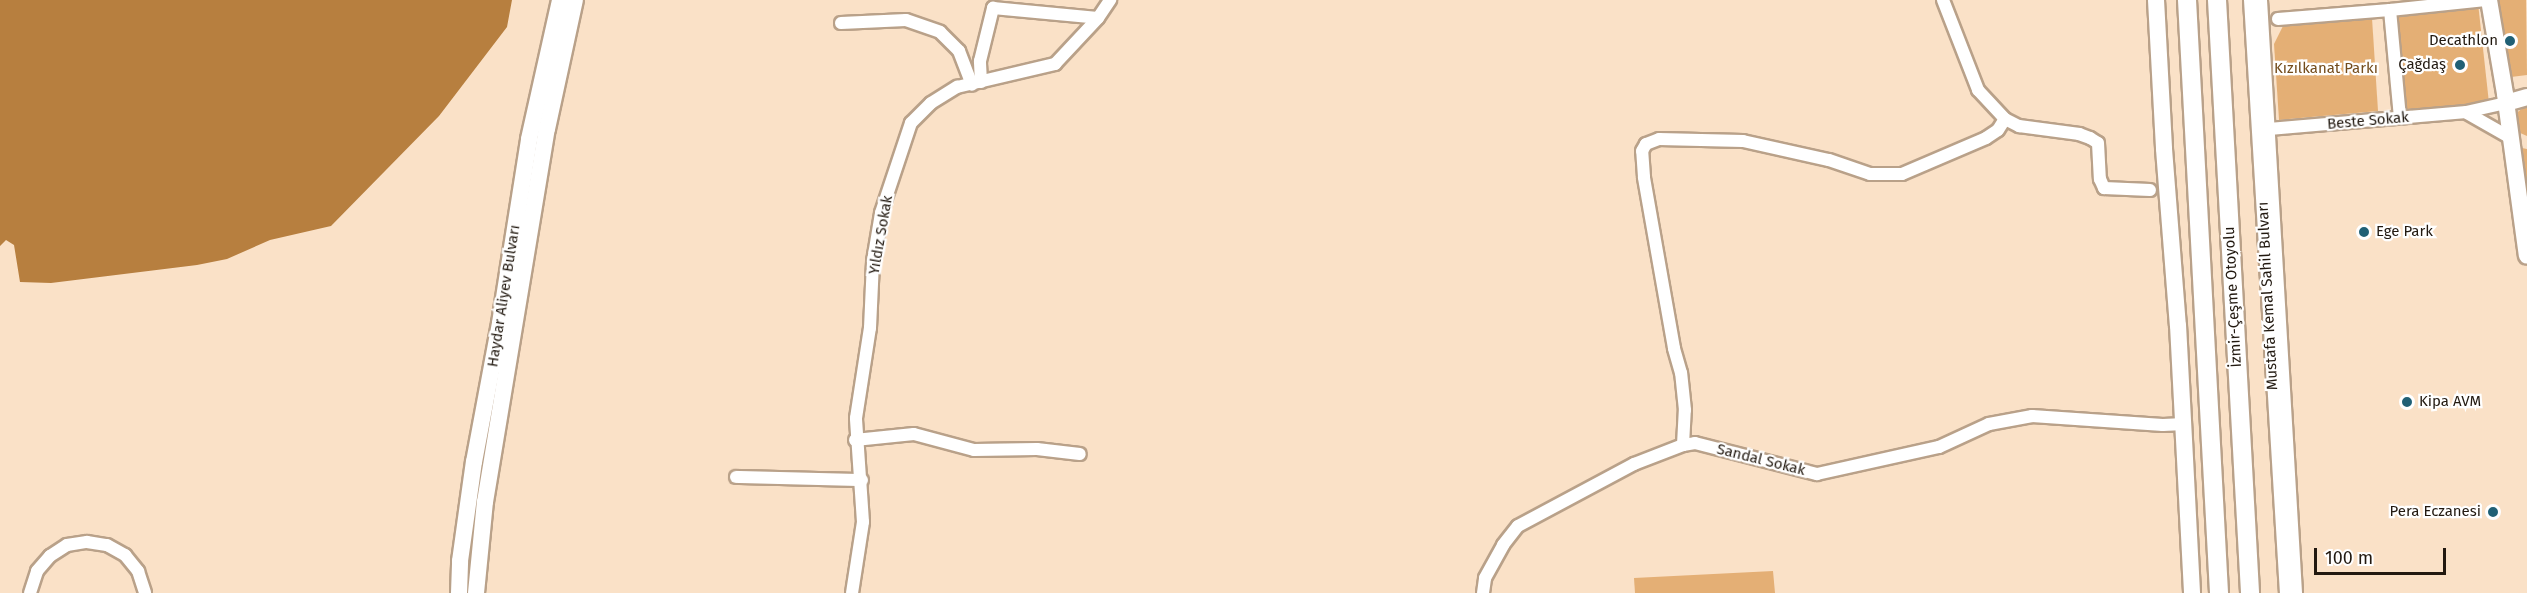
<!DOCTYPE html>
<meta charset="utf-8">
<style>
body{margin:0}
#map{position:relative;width:2527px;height:593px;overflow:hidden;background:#fae1c7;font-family:"Fira Sans",sans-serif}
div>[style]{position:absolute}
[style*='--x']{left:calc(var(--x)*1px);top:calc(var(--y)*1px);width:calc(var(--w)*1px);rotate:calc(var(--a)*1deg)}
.green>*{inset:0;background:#e4af75}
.water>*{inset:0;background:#b77f3f}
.roads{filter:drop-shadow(2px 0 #b9a189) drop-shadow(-2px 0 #b9a189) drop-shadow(0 2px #b9a189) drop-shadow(0 -2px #b9a189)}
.minor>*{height:12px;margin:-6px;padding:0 6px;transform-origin:6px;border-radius:6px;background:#fff}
.major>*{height:16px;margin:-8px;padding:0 8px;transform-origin:8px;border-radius:8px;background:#fff}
.highway>*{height:18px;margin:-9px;padding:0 9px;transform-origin:9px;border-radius:9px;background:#fff}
.dots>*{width:16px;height:16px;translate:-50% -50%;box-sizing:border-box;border:3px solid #fff;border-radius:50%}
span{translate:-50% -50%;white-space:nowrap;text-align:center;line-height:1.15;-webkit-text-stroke:4.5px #fff;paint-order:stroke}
.poi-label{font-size:15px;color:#221910}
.right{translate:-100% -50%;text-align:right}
.left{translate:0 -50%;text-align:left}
.park-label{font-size:15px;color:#734c1c}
.street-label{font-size:15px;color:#221910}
.scale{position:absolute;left:2314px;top:548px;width:132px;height:27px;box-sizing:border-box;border:3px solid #221910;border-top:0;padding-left:8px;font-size:18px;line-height:21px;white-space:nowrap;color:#221910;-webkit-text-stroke:4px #fff;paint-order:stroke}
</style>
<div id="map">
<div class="green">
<i style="clip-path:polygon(2498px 0,2526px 0,2527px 75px,2511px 77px)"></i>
<i style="clip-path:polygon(2478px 3px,2489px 103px,2402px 112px,2393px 12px)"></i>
<i style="clip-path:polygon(2372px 18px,2378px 111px,2279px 120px,2274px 44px,2283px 26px)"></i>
<i style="clip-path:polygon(2527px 105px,2527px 136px,2518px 132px,2515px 114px)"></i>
<i style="clip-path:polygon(2517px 147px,2527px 149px,2527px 204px)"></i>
<i style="clip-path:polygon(1773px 571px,1775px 593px,1635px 593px,1634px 578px)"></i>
</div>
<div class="water">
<i style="clip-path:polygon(0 0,512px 0,507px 27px,439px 116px,331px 226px,270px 240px,227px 259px,197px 265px,51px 283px,20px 282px,14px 245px,6px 240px,0 246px)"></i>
</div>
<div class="roads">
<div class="minor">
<i style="--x:1943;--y:0;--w:97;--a:68.7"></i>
<i style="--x:1978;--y:90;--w:40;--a:47"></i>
<i style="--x:2005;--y:119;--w:16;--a:27"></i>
<i style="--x:2019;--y:126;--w:61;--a:7.6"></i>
<i style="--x:2079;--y:134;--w:12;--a:20"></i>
<i style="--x:2090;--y:138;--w:9;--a:32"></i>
<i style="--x:2098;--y:143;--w:36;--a:87"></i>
<i style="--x:2100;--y:179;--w:10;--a:66"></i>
<i style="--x:2104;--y:188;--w:46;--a:2.5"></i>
<i style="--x:2250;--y:0;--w:594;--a:86.53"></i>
<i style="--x:2261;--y:0;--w:594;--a:86.62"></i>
<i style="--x:2390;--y:10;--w:96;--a:-6"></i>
<i style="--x:2278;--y:19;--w:112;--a:-4.6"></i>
<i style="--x:2390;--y:10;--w:108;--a:84.7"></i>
<i style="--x:841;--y:23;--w:65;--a:-2.6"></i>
<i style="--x:906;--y:20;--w:36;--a:19"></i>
<i style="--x:940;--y:32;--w:27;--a:45"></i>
<i style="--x:959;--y:51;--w:36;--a:69"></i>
<i style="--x:981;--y:82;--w:21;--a:-93"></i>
<i style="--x:980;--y:61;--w:55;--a:-76.2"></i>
<i style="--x:993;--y:8;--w:105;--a:5.4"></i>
<i style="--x:2467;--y:113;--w:51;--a:29.6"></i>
<i style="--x:2269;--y:129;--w:198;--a:-4.9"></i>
<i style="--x:2466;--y:112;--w:41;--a:-12.7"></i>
<i style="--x:855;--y:440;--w:59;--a:-5.8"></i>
<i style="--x:914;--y:434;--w:62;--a:14.9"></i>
<i style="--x:974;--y:450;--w:63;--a:-0.9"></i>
<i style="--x:1037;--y:449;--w:43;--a:6.6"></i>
<i style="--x:1683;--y:445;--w:35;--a:-87"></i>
<i style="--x:1685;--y:410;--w:37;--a:-96"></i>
<i style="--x:1681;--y:373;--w:26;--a:-106"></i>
<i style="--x:1674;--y:348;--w:174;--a:-100"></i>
<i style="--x:1644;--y:177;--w:26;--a:-94"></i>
<i style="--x:1642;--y:151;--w:8;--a:-60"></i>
<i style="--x:1646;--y:144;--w:14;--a:-21"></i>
<i style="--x:1659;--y:139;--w:84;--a:1.4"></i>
<i style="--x:1743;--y:141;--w:88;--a:12.5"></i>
<i style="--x:1829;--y:160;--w:43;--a:18.9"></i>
<i style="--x:1870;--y:174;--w:32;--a:0"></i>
<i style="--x:1902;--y:174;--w:91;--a:-23.2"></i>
<i style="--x:1986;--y:138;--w:14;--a:-34"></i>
<i style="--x:1998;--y:130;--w:13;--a:-58"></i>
<i style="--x:736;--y:477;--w:126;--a:1.4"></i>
<i style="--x:30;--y:593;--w:23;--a:-72"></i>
<i style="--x:37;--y:571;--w:20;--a:-49"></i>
<i style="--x:50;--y:556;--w:20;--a:-33"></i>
<i style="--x:67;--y:545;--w:20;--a:-9"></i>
<i style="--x:87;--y:542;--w:20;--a:9"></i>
<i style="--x:107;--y:545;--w:21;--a:29"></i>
<i style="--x:125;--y:555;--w:21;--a:51"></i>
<i style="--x:138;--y:571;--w:23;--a:72"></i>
<i style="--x:852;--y:593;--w:72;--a:-81.2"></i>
<i style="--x:863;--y:522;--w:104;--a:-93.9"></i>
<i style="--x:856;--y:418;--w:91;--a:-81.2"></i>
<i style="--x:870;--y:328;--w:67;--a:-87.4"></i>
<i style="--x:873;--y:261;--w:49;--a:-80.5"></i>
<i style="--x:881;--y:213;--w:95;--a:-71.6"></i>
<i style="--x:911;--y:123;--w:28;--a:-45"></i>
<i style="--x:931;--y:103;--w:31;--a:-32"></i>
<i style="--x:957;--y:87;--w:101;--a:-13.2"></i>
<i style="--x:1055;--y:64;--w:63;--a:-46.9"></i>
<i style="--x:1098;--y:18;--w:22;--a:-56"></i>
<i style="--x:1483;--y:593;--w:15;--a:-82"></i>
<i style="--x:1485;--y:578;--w:38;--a:-61"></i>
<i style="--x:1503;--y:545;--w:24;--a:-52"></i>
<i style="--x:1518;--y:526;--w:132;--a:-28.1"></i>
<i style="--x:1634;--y:464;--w:53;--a:-21.2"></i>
<i style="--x:1683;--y:445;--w:12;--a:-9"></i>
<i style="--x:1695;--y:443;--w:126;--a:14.3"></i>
<i style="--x:1817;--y:474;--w:125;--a:-12.5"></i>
<i style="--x:1939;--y:447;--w:55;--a:-24.7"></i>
<i style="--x:1989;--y:424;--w:44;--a:-10.5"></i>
<i style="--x:2032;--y:416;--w:131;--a:3.9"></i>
<i style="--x:2163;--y:425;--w:21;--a:-3"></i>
</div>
<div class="major">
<i style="--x:2156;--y:0;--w:149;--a:86.9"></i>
<i style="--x:2164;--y:149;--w:177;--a:85.5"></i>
<i style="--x:2178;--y:325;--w:268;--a:87"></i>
<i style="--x:2489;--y:0;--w:95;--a:80.3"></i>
<i style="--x:2505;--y:94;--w:163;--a:82.3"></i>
<i style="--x:2506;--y:103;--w:22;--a:-16"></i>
<i style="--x:459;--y:593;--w:32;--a:-88"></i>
<i style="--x:460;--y:561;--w:100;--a:-82"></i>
<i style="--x:474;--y:462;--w:141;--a:-79.4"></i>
<i style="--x:500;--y:323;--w:186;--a:-81"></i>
<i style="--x:529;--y:139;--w:142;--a:-77.4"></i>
<i style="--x:476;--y:593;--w:91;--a:-84.4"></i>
<i style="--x:485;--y:502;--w:378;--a:-80.6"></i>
<i style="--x:547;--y:129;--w:132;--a:-77.8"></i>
</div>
<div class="highway">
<i style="--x:2187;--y:0;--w:594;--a:86.91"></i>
<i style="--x:2217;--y:0;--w:594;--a:86.81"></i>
</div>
</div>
<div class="dots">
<i style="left:2510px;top:41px;background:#206075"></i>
<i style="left:2460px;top:65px;background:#206075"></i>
<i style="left:2364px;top:232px;background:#206075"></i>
<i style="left:2407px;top:402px;background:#206075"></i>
<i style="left:2493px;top:512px;background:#206075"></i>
</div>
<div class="poi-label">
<span class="right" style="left:2498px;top:41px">Decathlon</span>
<span class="right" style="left:2446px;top:65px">Çağdaş</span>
<span class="left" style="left:2376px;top:232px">Ege Park</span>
<span class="left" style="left:2419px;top:402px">Kipa AVM</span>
<span class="right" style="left:2481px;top:512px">Pera Eczanesi</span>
</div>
<div class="park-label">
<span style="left:2326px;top:69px">Kızılkanat Parkı</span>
</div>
<div class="street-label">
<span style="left:2368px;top:121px;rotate:-5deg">Beste Sokak</span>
<span style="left:881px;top:235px;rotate:-80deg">Yıldız Sokak</span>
<span style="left:504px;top:296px;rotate:-81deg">Haydar Aliyev Bulvarı</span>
<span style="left:2268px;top:296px;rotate:-93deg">Mustafa Kemal Sahil Bulvarı</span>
<span style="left:2233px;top:297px;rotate:-93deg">İzmir-Çeşme Otoyolu</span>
<span style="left:1761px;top:460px;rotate:14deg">Sandal Sokak</span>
</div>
<div class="scale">100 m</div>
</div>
